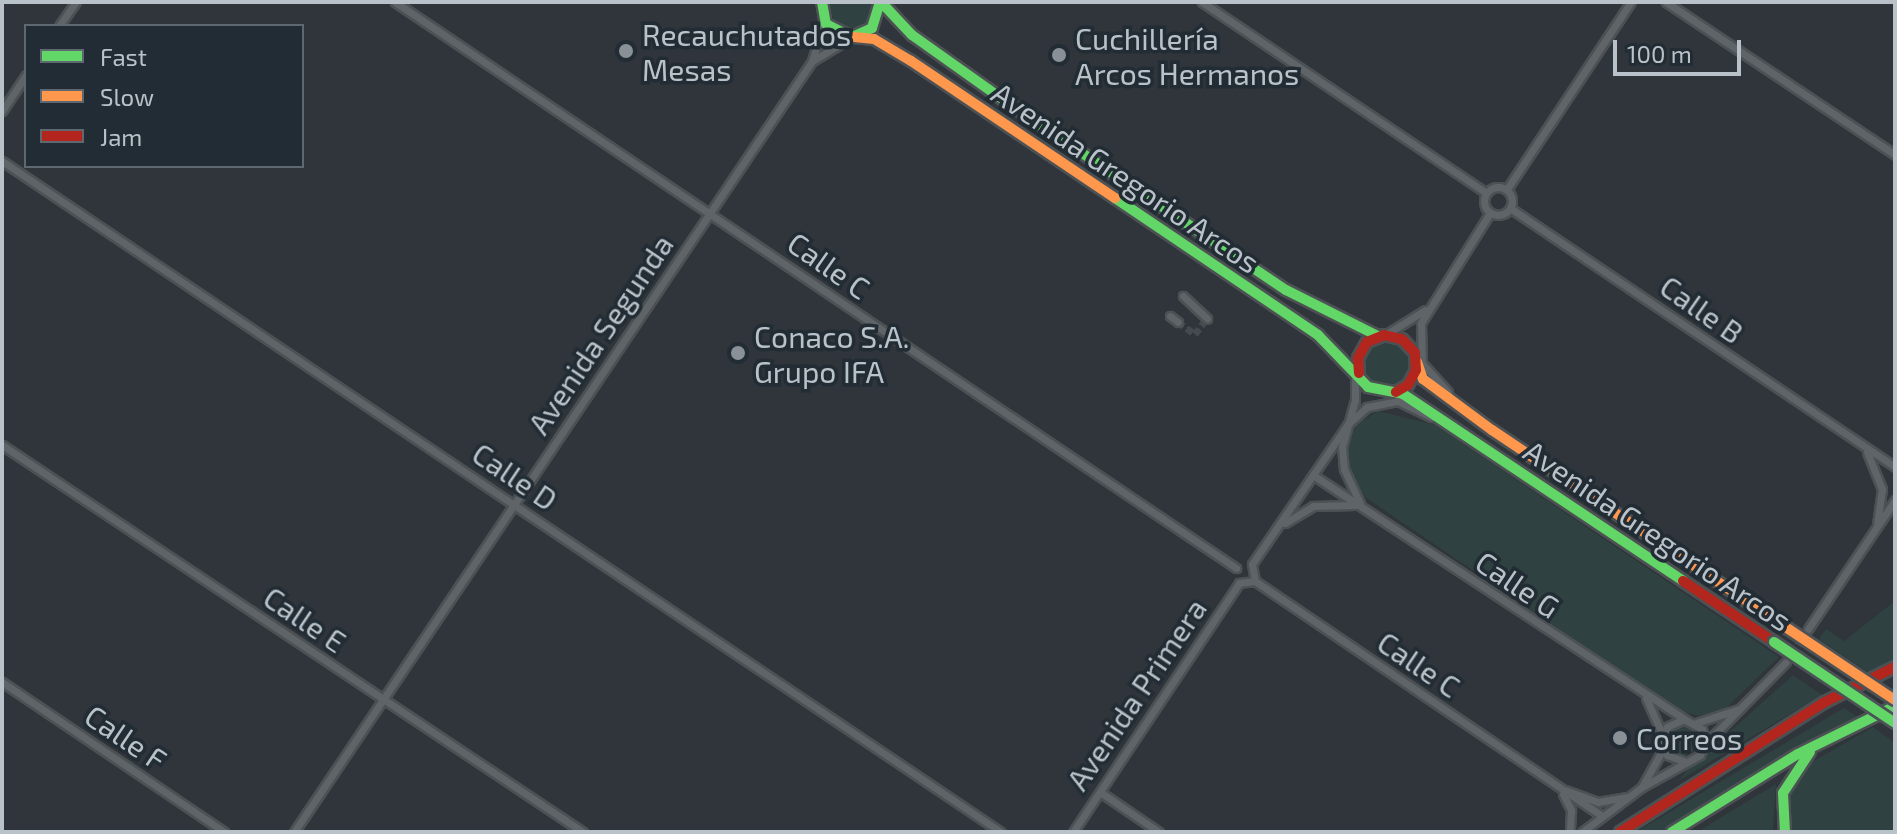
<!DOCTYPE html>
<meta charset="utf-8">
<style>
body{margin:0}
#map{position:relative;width:1897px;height:834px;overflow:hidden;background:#2f353a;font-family:"Exo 2",sans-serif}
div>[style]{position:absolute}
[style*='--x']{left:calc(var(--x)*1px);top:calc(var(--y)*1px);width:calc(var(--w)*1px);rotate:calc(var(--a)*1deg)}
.green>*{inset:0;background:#2f4141}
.round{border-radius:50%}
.street-tunnel>*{height:7px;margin-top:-3.5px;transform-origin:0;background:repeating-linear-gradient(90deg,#444a4f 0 7px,transparent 0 10.5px)}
.roads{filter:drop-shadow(2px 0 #4c5154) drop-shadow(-2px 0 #4c5154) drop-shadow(0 2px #4c5154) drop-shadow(0 -2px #4c5154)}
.street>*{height:7px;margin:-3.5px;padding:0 3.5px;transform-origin:3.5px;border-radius:3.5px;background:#5f6468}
.street>.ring{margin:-3.5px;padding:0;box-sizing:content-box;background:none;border:7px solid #5f6468;border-radius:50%}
.fast>*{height:10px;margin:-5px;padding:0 5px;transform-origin:5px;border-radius:5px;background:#63d668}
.slow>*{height:10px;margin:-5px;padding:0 5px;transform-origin:5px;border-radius:5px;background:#ff974d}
.jam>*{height:10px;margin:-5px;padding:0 5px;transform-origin:5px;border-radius:5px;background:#b3261e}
.bridges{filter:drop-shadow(2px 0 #4c5256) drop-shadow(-2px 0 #4c5256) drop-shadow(0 2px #4c5256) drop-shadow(0 -2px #4c5256)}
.fast-bridge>*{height:10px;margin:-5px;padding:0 5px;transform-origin:5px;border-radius:5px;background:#63d668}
.slow-bridge>*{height:10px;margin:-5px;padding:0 5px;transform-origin:5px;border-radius:5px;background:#ff974d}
.dots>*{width:22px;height:22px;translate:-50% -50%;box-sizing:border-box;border:4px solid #222c34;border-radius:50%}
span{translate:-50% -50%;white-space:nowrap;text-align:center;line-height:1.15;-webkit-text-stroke:7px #222c34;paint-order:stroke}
.poi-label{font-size:30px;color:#bac2c9}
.left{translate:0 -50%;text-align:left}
.street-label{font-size:30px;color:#bac2c9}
.frame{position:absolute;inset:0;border:4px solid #bac2c9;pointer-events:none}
.legend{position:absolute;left:24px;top:24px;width:280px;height:144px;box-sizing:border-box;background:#222c34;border:2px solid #5f6870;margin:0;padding:10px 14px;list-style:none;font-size:24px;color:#bac2c9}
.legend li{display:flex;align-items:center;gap:16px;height:40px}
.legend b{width:40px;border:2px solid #5f6870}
.scale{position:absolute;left:1613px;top:40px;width:128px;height:36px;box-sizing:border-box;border:4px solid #bac2c9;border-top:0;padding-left:10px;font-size:24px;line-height:28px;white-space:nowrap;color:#bac2c9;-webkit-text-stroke:6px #222c34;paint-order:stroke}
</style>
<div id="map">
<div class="green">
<i style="clip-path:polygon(828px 2px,876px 2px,870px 23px,852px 31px,835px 24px)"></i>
<i class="round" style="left:1363px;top:340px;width:48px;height:48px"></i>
<i style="clip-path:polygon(1378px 411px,1435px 425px,1779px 657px,1723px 711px,1698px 716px,1678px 710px,1365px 497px,1348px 471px,1347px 449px,1356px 425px)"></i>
<i style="clip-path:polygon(1895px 601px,1895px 660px,1868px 672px,1819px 639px,1826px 629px,1844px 641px)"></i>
<i style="clip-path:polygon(1793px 675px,1822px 695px,1678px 781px,1688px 769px)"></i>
<i style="clip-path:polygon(1844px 708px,1858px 717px,1661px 832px,1636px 832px)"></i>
<i style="clip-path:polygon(1873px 727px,1895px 743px,1895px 832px,1788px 832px,1786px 799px,1805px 766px)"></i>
<i class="round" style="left:1669px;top:727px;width:28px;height:28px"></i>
<i style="clip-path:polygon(1776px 784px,1773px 832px,1698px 832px,1710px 824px)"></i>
</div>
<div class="street-tunnel">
<i style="--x:1178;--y:322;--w:21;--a:35"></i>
<i style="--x:1195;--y:334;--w:20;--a:-53"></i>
<i style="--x:1786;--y:662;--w:40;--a:-56"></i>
</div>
<div class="roads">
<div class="street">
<i style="--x:395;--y:2;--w:1014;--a:33.94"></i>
<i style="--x:1202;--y:2;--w:342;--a:33.9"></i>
<i style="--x:1666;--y:2;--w:275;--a:33.7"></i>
<i style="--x:59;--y:26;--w:29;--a:-55"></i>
<i style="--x:814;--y:60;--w:44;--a:-31.2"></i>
<i style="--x:2;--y:111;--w:43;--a:-56.3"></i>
<i style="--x:2;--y:161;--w:1203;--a:33.89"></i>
<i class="ring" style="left:1484px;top:187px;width:21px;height:21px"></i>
<i style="--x:1507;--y:189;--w:224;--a:-56.5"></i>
<i style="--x:1510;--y:208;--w:464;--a:33.9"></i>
<i style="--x:1183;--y:296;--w:33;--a:43"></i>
<i style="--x:1170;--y:316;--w:10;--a:37"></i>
<i style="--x:1385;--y:335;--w:47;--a:-32"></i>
<i style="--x:1355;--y:374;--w:26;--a:90"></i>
<i style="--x:1355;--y:400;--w:49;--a:105.5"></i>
<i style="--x:1342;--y:447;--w:22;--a:85"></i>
<i style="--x:1344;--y:469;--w:38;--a:65"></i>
<i style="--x:1448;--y:392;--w:39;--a:-132"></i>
<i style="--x:1422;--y:363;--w:40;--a:-91.4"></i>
<i style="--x:1421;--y:323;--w:130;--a:-57.9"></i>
<i style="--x:2;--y:445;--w:698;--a:33.67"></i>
<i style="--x:1867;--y:452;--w:40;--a:68"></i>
<i style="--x:1882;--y:489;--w:34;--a:98"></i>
<i style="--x:1313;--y:475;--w:444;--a:33.3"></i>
<i style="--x:1285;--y:523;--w:33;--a:-31"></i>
<i style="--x:1313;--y:506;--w:42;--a:-1.4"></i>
<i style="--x:1252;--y:564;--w:168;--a:-55.6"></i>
<i style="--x:1347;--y:425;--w:27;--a:-42"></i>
<i style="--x:1367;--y:407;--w:32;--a:-11"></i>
<i style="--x:1398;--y:401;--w:37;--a:26"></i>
<i style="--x:1255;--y:581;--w:419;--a:34.1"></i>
<i style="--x:1239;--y:583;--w:16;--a:-7"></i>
<i style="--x:1255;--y:581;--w:17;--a:-100"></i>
<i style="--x:1808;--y:629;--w:156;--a:-56"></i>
<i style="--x:2;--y:682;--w:268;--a:34"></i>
<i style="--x:1646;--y:698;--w:42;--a:65.9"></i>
<i style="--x:1696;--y:723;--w:45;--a:-18"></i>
<i style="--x:1705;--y:744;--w:115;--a:-45.4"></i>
<i style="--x:1643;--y:785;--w:41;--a:-60.9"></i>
<i style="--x:1565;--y:790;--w:35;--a:20"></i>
<i style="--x:1598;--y:802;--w:28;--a:-10"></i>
<i style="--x:1100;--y:792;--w:71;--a:34.1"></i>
<i style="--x:1563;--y:794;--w:18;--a:63"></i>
<i style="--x:1571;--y:810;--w:22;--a:93"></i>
<i style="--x:294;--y:832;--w:929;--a:-56.1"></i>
<i style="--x:812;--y:61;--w:41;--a:-72.9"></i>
<i style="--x:1073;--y:832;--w:299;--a:-56.3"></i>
<i style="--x:1582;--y:832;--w:75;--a:-36.9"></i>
<i style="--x:1642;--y:787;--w:66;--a:-28.9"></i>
<i style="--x:1700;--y:755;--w:12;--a:-66"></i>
<i style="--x:1705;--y:744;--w:15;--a:-101"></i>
<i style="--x:1702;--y:729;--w:21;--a:-151"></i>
<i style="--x:1684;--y:719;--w:19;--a:155"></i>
<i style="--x:1667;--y:727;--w:17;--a:107"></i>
<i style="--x:1662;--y:743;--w:13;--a:67"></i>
<i style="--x:1667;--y:755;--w:20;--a:20"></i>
</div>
<div class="fast">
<i style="--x:822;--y:2;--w:22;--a:80"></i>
<i style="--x:826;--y:24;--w:29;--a:27"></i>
<i style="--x:852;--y:37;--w:22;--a:-24"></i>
<i style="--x:872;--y:28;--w:27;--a:-73"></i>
<i style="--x:881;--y:2;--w:45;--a:46.8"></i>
<i style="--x:912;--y:35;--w:123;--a:35.4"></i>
<i style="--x:1012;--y:106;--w:330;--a:33.9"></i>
<i style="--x:1286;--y:290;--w:103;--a:26.6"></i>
<i style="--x:1115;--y:198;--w:245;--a:34"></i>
<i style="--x:1318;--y:335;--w:72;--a:46.1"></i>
<i style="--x:1368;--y:387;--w:36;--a:11"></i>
<i style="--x:1403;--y:394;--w:337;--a:33.7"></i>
<i style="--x:1672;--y:832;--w:148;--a:-31.8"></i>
<i style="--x:1798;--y:754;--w:108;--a:-26.3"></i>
<i style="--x:1785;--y:832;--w:39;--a:-93"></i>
<i style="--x:1783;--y:793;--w:49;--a:-56.6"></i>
</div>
<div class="slow">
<i style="--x:854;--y:37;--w:20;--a:6"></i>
<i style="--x:874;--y:39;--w:43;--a:30.7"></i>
<i style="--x:911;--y:61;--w:246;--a:33.9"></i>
<i style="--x:1417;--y:362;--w:18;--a:71"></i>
<i style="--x:1423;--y:379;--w:86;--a:36.5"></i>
<i style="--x:1492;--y:430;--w:352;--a:33.9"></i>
</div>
<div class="jam">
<i style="--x:1359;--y:373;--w:15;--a:-94"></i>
<i style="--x:1358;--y:358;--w:18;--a:-61"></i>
<i style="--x:1367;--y:342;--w:18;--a:-22"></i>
<i style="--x:1384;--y:335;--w:18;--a:13"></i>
<i style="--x:1402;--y:339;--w:19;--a:47"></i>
<i style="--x:1415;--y:353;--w:17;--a:87"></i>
<i style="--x:1416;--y:370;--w:17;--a:118"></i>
<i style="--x:1408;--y:385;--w:14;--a:150"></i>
<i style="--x:1683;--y:581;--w:110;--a:33.8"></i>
<i style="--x:1620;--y:832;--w:243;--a:-32.4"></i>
<i style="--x:1825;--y:702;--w:78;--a:-26.6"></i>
</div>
</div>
<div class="bridges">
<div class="fast-bridge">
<i style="--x:1774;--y:642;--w:146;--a:33.8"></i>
</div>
<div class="slow-bridge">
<i style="--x:1784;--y:626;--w:133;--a:33.7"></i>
</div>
</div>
<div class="dots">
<i style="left:626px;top:51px;background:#899197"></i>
<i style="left:1059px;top:55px;background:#899197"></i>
<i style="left:738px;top:353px;background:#899197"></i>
<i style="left:1620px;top:738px;background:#899197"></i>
</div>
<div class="poi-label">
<span class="left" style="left:642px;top:51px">Recauchutados<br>Mesas</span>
<span class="left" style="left:1075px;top:55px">Cuchillería<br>Arcos Hermanos</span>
<span class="left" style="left:754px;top:353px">Conaco S.A.<br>Grupo IFA</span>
<span class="left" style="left:1636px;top:738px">Correos</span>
</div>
<div class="street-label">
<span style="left:1126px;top:177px;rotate:34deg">Avenida Gregorio Arcos</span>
<span style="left:829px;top:265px;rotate:35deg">Calle C</span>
<span style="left:1702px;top:309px;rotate:35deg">Calle B</span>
<span style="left:600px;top:334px;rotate:-56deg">Avenida Segunda</span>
<span style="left:515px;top:476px;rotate:34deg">Calle D</span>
<span style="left:1658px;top:535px;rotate:34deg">Avenida Gregorio Arcos</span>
<span style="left:1518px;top:584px;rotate:34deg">Calle G</span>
<span style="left:305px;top:619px;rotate:34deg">Calle E</span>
<span style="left:1419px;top:664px;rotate:34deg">Calle C</span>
<span style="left:1136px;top:694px;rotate:-56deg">Avenida Primera</span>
<span style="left:126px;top:737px;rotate:34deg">Calle F</span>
</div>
<div class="frame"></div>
<ul class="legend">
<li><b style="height:10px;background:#63d668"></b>Fast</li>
<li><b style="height:10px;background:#ff974d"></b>Slow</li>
<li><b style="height:10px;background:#b3261e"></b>Jam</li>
</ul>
<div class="scale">100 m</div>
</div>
